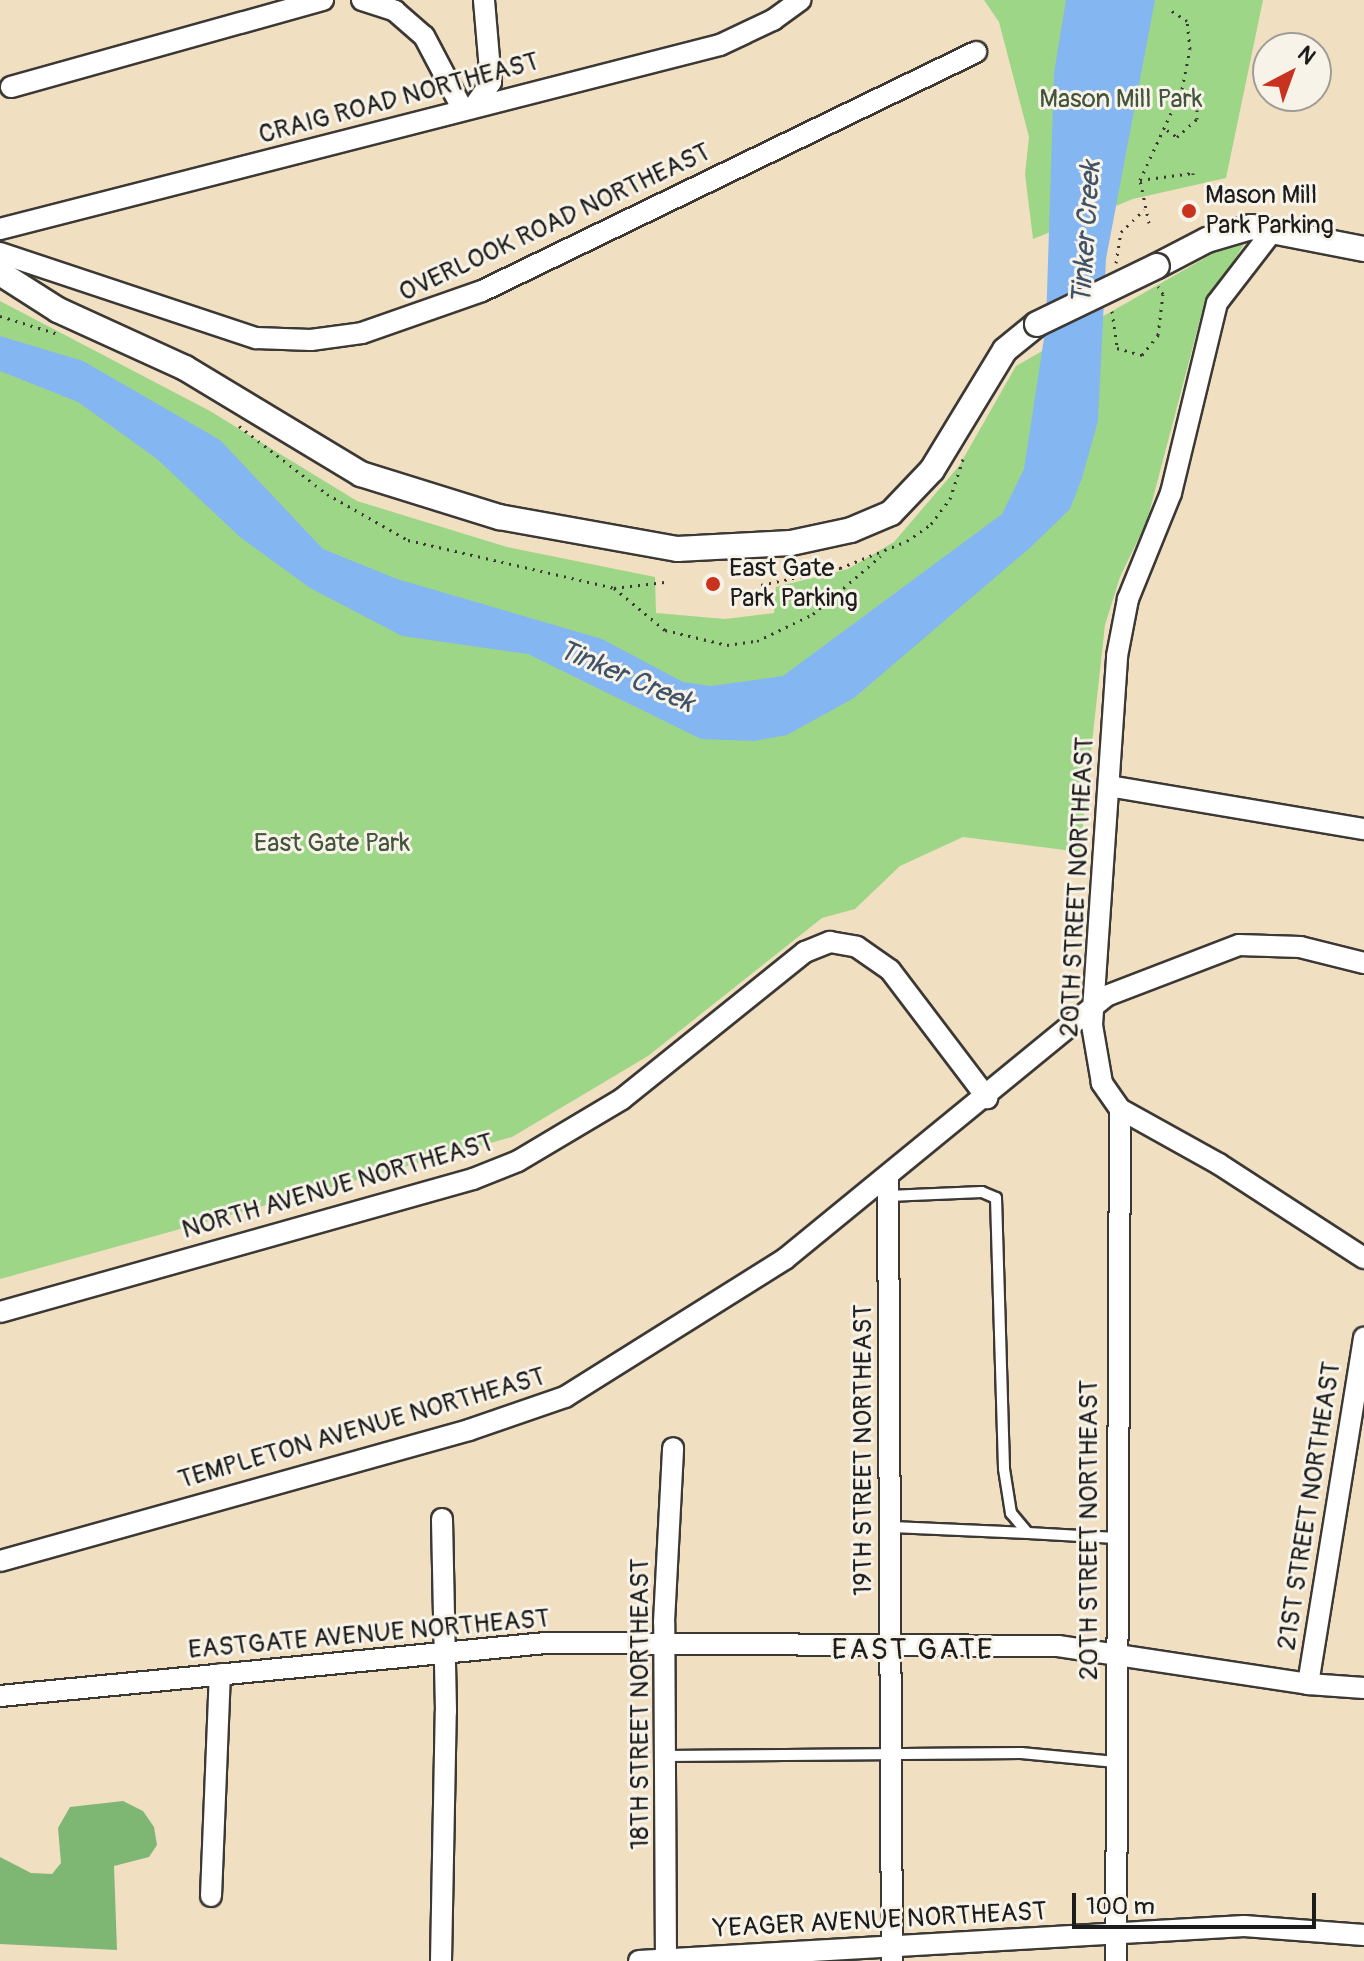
<!DOCTYPE html>
<style>
body{margin:0}
#map{position:relative;width:1364px;height:1961px;overflow:hidden;background:#f1dfc1;font-family:Pangolin,sans-serif}
div>[style]{position:absolute}
[style*='--x']{left:calc(var(--x)*1px);top:calc(var(--y)*1px);width:calc(var(--w)*1px);rotate:calc(var(--a)*1deg)}
.green>*{inset:0;background:#9ed688}
.forest>*{inset:0;background:#7eb774}
.water>*{inset:0;background:#84b6f1}
.path>*{height:3px;margin-top:-1.5px;transform-origin:0;background:repeating-linear-gradient(90deg,#3c3935 0 2px,transparent 0 8px)}
.roads{filter:drop-shadow(2px 0 #3c3935) drop-shadow(-2px 0 #3c3935) drop-shadow(0 2px #3c3935) drop-shadow(0 -2px #3c3935)}
.service>*{height:10px;margin:-5px;padding:0 5px;transform-origin:5px;border-radius:5px;background:#fff}
.minor>*{height:20px;margin:-10px;padding:0 10px;transform-origin:10px;border-radius:10px;background:#fff}
.tertiary>*{height:24px;margin:-12px;padding:0 12px;transform-origin:12px;border-radius:12px;background:#fff}
.bridges{filter:drop-shadow(2px 0 #3c3935) drop-shadow(-2px 0 #3c3935) drop-shadow(0 2px #3c3935) drop-shadow(0 -2px #3c3935)}
.tertiary-bridge>*{height:24px;margin:-12px;padding:0 12px;transform-origin:12px;border-radius:12px;background:#fff}
.dots>*{width:22px;height:22px;translate:-50% -50%;box-sizing:border-box;border:4px solid #f7f3e8;border-radius:50%}
span{translate:-50% -50%;white-space:nowrap;text-align:center;line-height:1.15;-webkit-text-stroke:6px #f7f3e8;paint-order:stroke}
.street-label{font-size:26px;color:#1c1c1c}
.park-label{font-size:26px;color:#43543c}
.poi-label{font-size:26px;color:#1c1c1c}
.left{translate:0 -50%;text-align:left}
.water-label{font-size:28px;color:#405267;font-style:italic}
.quarter-label{font-size:30px;color:#1c1c1c;letter-spacing:2px}
.north{position:absolute;left:1252px;top:32px;width:80px;height:80px;box-sizing:border-box;background:#f7f3e8;border:2px solid #9f9d96;border-radius:50%;rotate:41deg;font-size:22px;font-weight:700;line-height:32px;text-align:center;color:#1c1c1c}
.north::after{content:'';display:block;margin:auto;width:28px;height:36px;background:#c8321e;clip-path:polygon(50% 0,100% 100%,50% 72%,0 100%)}
.scale{position:absolute;left:1072px;top:1893px;width:244px;height:36px;box-sizing:border-box;border:4px solid #1c1c1c;border-top:0;padding-left:10px;font-size:24px;line-height:28px;white-space:nowrap;color:#1c1c1c;-webkit-text-stroke:6px #f7f3e8;paint-order:stroke}
</style>
<div id="map">
<div class="green">
<i style="clip-path:polygon(984px 0,1263px 0,1226px 178px,1133px 199px,1033px 239px,1025px 174px,1029px 137px,999px 22px)"></i>
<i style="clip-path:polygon(1246px 241px,1202px 312px,1147px 521px,1120px 577px,1105px 625px,1080px 852px,963px 837px,900px 866px,855px 909px,822px 918px,648px 1056px,512px 1137px,0 1279px,0 301px,210px 411px,357px 501px,507px 547px,655px 577px,656px 613px,725px 619px,774px 613px,776px 587px,848px 569px,894px 542px,959px 466px,1016px 366px,1233px 242px)"></i>
</div>
<div class="forest">
<i style="clip-path:polygon(123px 1801px,143px 1811px,154px 1827px,157px 1845px,149px 1857px,114px 1866px,117px 1950px,0 1944px,0 1857px,31px 1873px,52px 1874px,61px 1863px,58px 1828px,70px 1807px)"></i>
</div>
<div class="water">
<i style="clip-path:polygon(1066px 0,1155px 0,1106px 259px,1098px 421px,1082px 478px,1070px 509px,1031px 547px,854px 698px,787px 735px,754px 741px,701px 739px,528px 654px,402px 636px,310px 588px,240px 537px,157px 459px,78px 402px,0 371px,0 336px,83px 361px,220px 440px,323px 549px,397px 579px,602px 639px,683px 682px,711px 686px,783px 676px,1002px 514px,1024px 469px,1046px 325px,1054px 73px)"></i>
</div>
<div class="path">
<i style="--x:1167;--y:130;--w:12;--a:35"></i>
<i style="--x:1177;--y:137;--w:27;--a:-42"></i>
<i style="--x:1197;--y:119;--w:9;--a:-90"></i>
<i style="--x:1140;--y:180;--w:53;--a:-7.5"></i>
<i style="--x:1193;--y:173;--w:6;--a:90"></i>
<i style="--x:1149;--y:223;--w:44;--a:-101.8"></i>
<i style="--x:1140;--y:180;--w:100;--a:-65.2"></i>
<i style="--x:1182;--y:89;--w:41;--a:-78.7"></i>
<i style="--x:1190;--y:49;--w:28;--a:-96"></i>
<i style="--x:1187;--y:21;--w:23;--a:-146"></i>
<i style="--x:1116;--y:263;--w:31;--a:-81"></i>
<i style="--x:1121;--y:232;--w:32;--a:-44"></i>
<i style="--x:1112;--y:311;--w:37;--a:82"></i>
<i style="--x:1117;--y:348;--w:26;--a:16"></i>
<i style="--x:1142;--y:355;--w:26;--a:-51"></i>
<i style="--x:1158;--y:335;--w:41;--a:-83"></i>
<i style="--x:1163;--y:294;--w:9;--a:-122"></i>
<i style="--x:0;--y:316;--w:61;--a:17.2"></i>
<i style="--x:239;--y:426;--w:111;--a:37.7"></i>
<i style="--x:327;--y:494;--w:93;--a:29.6"></i>
<i style="--x:408;--y:540;--w:212;--a:13.1"></i>
<i style="--x:614;--y:588;--w:51;--a:-6.7"></i>
<i style="--x:761;--y:585;--w:81;--a:-12.1"></i>
<i style="--x:840;--y:568;--w:72;--a:-21.9"></i>
<i style="--x:907;--y:541;--w:29;--a:-35"></i>
<i style="--x:931;--y:524;--w:31;--a:-53"></i>
<i style="--x:950;--y:499;--w:42;--a:-72"></i>
<i style="--x:614;--y:588;--w:66;--a:39.5"></i>
<i style="--x:665;--y:630;--w:64;--a:13.6"></i>
<i style="--x:727;--y:645;--w:30;--a:-8"></i>
<i style="--x:757;--y:641;--w:62;--a:-25.7"></i>
<i style="--x:813;--y:614;--w:89;--a:-40.5"></i>
</div>
<div class="roads">
<div class="service">
<i style="--x:888;--y:1196;--w:94;--a:-2.4"></i>
<i style="--x:982;--y:1192;--w:15;--a:23"></i>
<i style="--x:996;--y:1198;--w:271;--a:88.3"></i>
<i style="--x:1004;--y:1469;--w:45;--a:81"></i>
<i style="--x:1011;--y:1513;--w:26;--a:50"></i>
<i style="--x:1028;--y:1533;--w:88;--a:3.3"></i>
<i style="--x:892;--y:1527;--w:136;--a:2.5"></i>
<i style="--x:667;--y:1756;--w:354;--a:-0.5"></i>
<i style="--x:1021;--y:1753;--w:95;--a:5.4"></i>
</div>
<div class="minor">
<i style="--x:362;--y:0;--w:35;--a:18"></i>
<i style="--x:395;--y:11;--w:38;--a:41"></i>
<i style="--x:424;--y:36;--w:81;--a:62.2"></i>
<i style="--x:11;--y:87;--w:324;--a:-15.6"></i>
<i style="--x:475;--y:105;--w:28;--a:-55"></i>
<i style="--x:491;--y:82;--w:82;--a:-94.9"></i>
<i style="--x:0;--y:229;--w:743;--a:-14.34"></i>
<i style="--x:720;--y:45;--w:59;--a:-25.3"></i>
<i style="--x:773;--y:20;--w:34;--a:-36"></i>
<i style="--x:0;--y:253;--w:270;--a:18.4"></i>
<i style="--x:256;--y:338;--w:55;--a:2.1"></i>
<i style="--x:311;--y:340;--w:51;--a:-7.8"></i>
<i style="--x:362;--y:333;--w:127;--a:-19.3"></i>
<i style="--x:482;--y:291;--w:549;--a:-25.82"></i>
<i style="--x:1109;--y:786;--w:259;--a:9.6"></i>
<i style="--x:1120;--y:1109;--w:113;--a:29.1"></i>
<i style="--x:1219;--y:1164;--w:173;--a:33"></i>
<i style="--x:888;--y:1178;--w:783;--a:89.71"></i>
<i style="--x:0;--y:1312;--w:491;--a:-15.7"></i>
<i style="--x:473;--y:1179;--w:48;--a:-21.8"></i>
<i style="--x:518;--y:1161;--w:121;--a:-30.8"></i>
<i style="--x:622;--y:1099;--w:235;--a:-38.8"></i>
<i style="--x:805;--y:952;--w:27;--a:-22"></i>
<i style="--x:830;--y:942;--w:27;--a:10"></i>
<i style="--x:857;--y:947;--w:40;--a:34.9"></i>
<i style="--x:890;--y:970;--w:161;--a:52.8"></i>
<i style="--x:0;--y:1561;--w:487;--a:-15.6"></i>
<i style="--x:469;--y:1430;--w:102;--a:-19"></i>
<i style="--x:565;--y:1397;--w:260;--a:-32.1"></i>
<i style="--x:785;--y:1259;--w:415;--a:-39.3"></i>
<i style="--x:1106;--y:996;--w:142;--a:-21"></i>
<i style="--x:1239;--y:945;--w:61;--a:1.9"></i>
<i style="--x:1300;--y:947;--w:66;--a:14"></i>
<i style="--x:1308;--y:1684;--w:351;--a:-80.8"></i>
<i style="--x:0;--y:1696;--w:548;--a:-5.55"></i>
<i style="--x:545;--y:1643;--w:513;--a:0.34"></i>
<i style="--x:1058;--y:1646;--w:253;--a:8.6"></i>
<i style="--x:1308;--y:1684;--w:56;--a:4.1"></i>
<i style="--x:211;--y:1896;--w:222;--a:-87.7"></i>
<i style="--x:441;--y:1961;--w:250;--a:-88.9"></i>
<i style="--x:446;--y:1711;--w:192;--a:-91.2"></i>
<i style="--x:639;--y:1961;--w:606;--a:-3.31"></i>
<i style="--x:1244;--y:1926;--w:120;--a:4.3"></i>
<i style="--x:666;--y:1961;--w:339;--a:-90.3"></i>
<i style="--x:664;--y:1622;--w:174;--a:-87"></i>
<i style="--x:1116;--y:1961;--w:852;--a:-89.73"></i>
<i style="--x:1120;--y:1109;--w:32;--a:-125"></i>
<i style="--x:1102;--y:1083;--w:59;--a:-99.8"></i>
<i style="--x:1092;--y:1025;--w:370;--a:-86.1"></i>
<i style="--x:1117;--y:656;--w:58;--a:-79.1"></i>
<i style="--x:1128;--y:599;--w:114;--a:-67.9"></i>
<i style="--x:1171;--y:493;--w:195;--a:-76.4"></i>
<i style="--x:1217;--y:303;--w:93;--a:-52.4"></i>
</div>
<div class="tertiary">
<i style="--x:1157;--y:266;--w:56;--a:-27.5"></i>
<i style="--x:1207;--y:240;--w:46;--a:-16.5"></i>
<i style="--x:1251;--y:227;--w:115;--a:11"></i>
<i style="--x:0;--y:273;--w:69;--a:32.5"></i>
<i style="--x:58;--y:310;--w:140;--a:24.5"></i>
<i style="--x:185;--y:368;--w:205;--a:31.1"></i>
<i style="--x:361;--y:474;--w:145;--a:17.3"></i>
<i style="--x:499;--y:517;--w:181;--a:10.2"></i>
<i style="--x:677;--y:549;--w:114;--a:-3"></i>
<i style="--x:791;--y:543;--w:61;--a:-12.2"></i>
<i style="--x:851;--y:530;--w:43;--a:-23"></i>
<i style="--x:891;--y:513;--w:59;--a:-46.4"></i>
<i style="--x:932;--y:470;--w:140;--a:-58.7"></i>
<i style="--x:1005;--y:350;--w:41;--a:-39.1"></i>
</div>
</div>
<div class="bridges">
<div class="tertiary-bridge">
<i style="--x:1037;--y:324;--w:133;--a:-25.8"></i>
</div>
</div>
<div class="dots">
<i style="left:1189px;top:211px;background:#c8321e"></i>
<i style="left:713px;top:584px;background:#c8321e"></i>
</div>
<div class="street-label">
<span style="left:399px;top:99px;rotate:-15deg">CRAIG ROAD NORTHEAST</span>
<span style="left:555px;top:223px;rotate:-25deg">OVERLOOK ROAD NORTHEAST</span>
<span style="left:1078px;top:887px;rotate:-87deg">20TH STREET NORTHEAST</span>
<span style="left:338px;top:1187px;rotate:-16deg">NORTH AVENUE NORTHEAST</span>
<span style="left:362px;top:1429px;rotate:-16deg">TEMPLETON AVENUE NORTHEAST</span>
<span style="left:864px;top:1450px;rotate:-90deg">19TH STREET NORTHEAST</span>
<span style="left:1310px;top:1506px;rotate:-81deg">21ST STREET NORTHEAST</span>
<span style="left:1090px;top:1530px;rotate:-90deg">20TH STREET NORTHEAST</span>
<span style="left:369px;top:1635px;rotate:-5deg">EASTGATE AVENUE NORTHEAST</span>
<span style="left:641px;top:1704px;rotate:-90deg">18TH STREET NORTHEAST</span>
<span style="left:880px;top:1921px;rotate:-3deg">YEAGER AVENUE NORTHEAST</span>
</div>
<div class="park-label">
<span style="left:1121px;top:100px">Mason Mill Park</span>
<span style="left:332px;top:844px">East Gate Park</span>
</div>
<div class="poi-label">
<span class="left" style="left:1205px;top:211px">Mason Mill<br>Park Parking</span>
<span class="left" style="left:729px;top:584px">East Gate<br>Park Parking</span>
</div>
<div class="water-label">
<span style="left:1087px;top:233px;rotate:-86deg">Tinker Creek</span>
<span style="left:626px;top:677px;rotate:23deg">Tinker Creek</span>
</div>
<div class="quarter-label">
<span style="left:913px;top:1650px">EAST GATE</span>
</div>
<div class="north">N</div>
<div class="scale">100 m</div>
</div>
